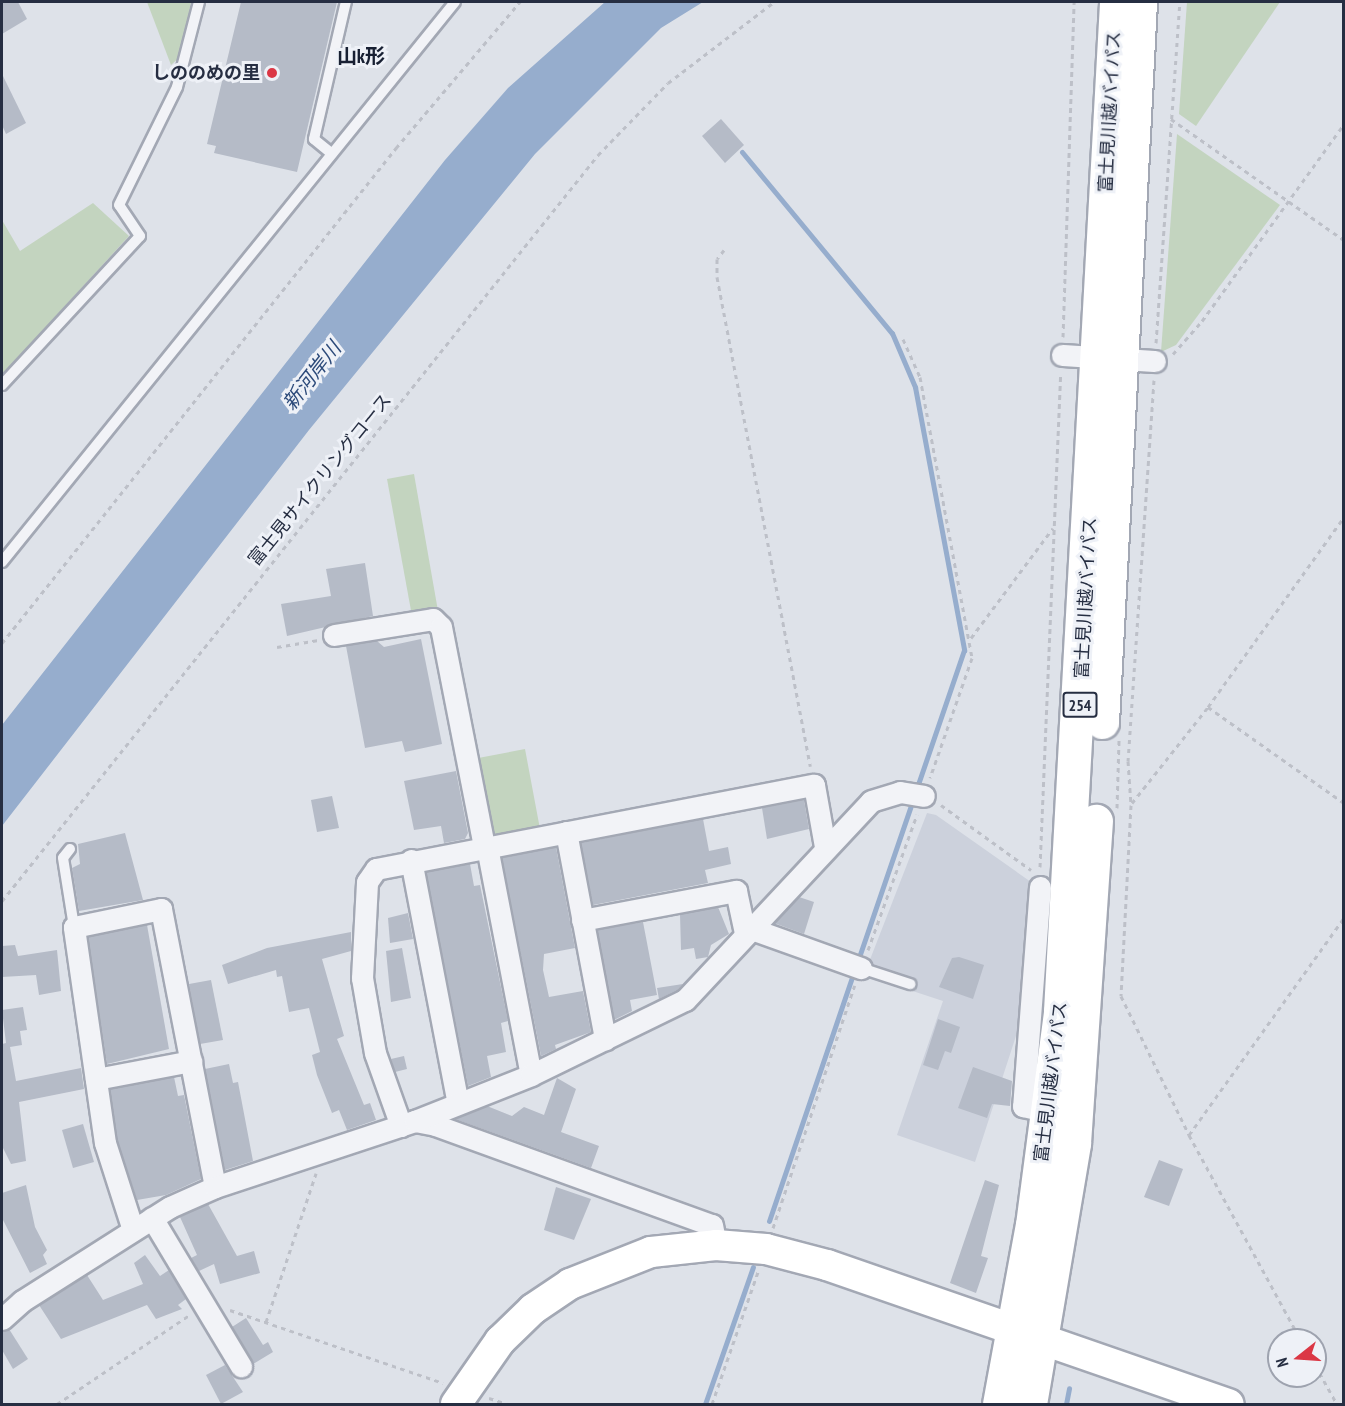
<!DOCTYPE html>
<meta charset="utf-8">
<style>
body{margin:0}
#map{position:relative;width:1345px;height:1406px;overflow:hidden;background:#dee2e9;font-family:"PT Sans Narrow","Noto Sans JP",sans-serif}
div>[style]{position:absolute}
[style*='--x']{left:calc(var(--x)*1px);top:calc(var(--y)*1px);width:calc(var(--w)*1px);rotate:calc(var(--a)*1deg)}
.built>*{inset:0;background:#ccd1dc}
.green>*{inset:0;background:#c3d4bf}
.water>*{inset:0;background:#96adcd}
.stream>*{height:5px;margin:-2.5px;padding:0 2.5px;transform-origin:2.5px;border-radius:2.5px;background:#96adcd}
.building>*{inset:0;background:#b5bbc7}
.path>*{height:3px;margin-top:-1.5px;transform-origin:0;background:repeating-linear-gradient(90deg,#bdc0c8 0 4.5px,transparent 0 9px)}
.roads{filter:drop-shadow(2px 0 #a3a8b4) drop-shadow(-2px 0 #a3a8b4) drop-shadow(0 2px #a3a8b4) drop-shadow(0 -2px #a3a8b4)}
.lane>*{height:10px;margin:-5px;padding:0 5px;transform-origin:5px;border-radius:5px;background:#f2f3f7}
.street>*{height:21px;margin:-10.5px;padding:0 10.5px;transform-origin:10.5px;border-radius:10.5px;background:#f2f3f7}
.secondary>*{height:30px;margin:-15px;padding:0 15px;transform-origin:15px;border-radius:15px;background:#fff}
.highway>*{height:33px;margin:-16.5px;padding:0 16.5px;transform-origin:16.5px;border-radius:16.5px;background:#fff}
.dots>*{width:16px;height:16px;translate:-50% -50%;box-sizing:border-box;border:3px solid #eef1f7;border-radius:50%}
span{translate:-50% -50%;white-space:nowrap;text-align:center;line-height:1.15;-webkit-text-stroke:6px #eef1f7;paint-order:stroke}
.shield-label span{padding:2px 4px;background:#eef1f7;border:2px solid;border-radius:4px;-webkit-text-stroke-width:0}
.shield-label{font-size:16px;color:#262e42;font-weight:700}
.poi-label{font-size:18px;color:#262e42;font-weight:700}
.right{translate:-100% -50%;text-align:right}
.street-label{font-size:18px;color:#262e42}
.neighbourhood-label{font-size:20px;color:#182033;font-weight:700}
.water-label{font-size:20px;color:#2c4a7a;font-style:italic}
.frame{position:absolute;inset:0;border:3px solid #262e42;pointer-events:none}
.north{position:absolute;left:1267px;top:1328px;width:60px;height:60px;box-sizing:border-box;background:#eef1f7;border:2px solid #9ea3af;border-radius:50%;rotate:253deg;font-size:16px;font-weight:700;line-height:24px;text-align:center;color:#262e42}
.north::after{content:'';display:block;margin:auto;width:21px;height:27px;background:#db3745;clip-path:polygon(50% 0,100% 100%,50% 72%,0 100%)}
</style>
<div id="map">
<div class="built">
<i style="clip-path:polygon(927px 813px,936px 815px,1031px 882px,1027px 1002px,975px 1162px,897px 1135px,943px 1001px,864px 975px)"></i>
</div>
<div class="green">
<i style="clip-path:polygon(147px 2px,191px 2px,181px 56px,171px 65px)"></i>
<i style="clip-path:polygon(1187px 2px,1280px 2px,1196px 126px,1179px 114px)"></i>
<i style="clip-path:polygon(1177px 134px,1280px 205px,1176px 345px,1161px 352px)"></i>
<i style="clip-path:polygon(93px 203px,129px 236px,2px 375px,2px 220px,20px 251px)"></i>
<i style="clip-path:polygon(414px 474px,438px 611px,412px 616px,387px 479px)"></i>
<i style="clip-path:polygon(525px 749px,540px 829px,488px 839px,473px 759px)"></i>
</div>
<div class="water">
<i style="clip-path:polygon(605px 2px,703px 2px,661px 28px,535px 154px,309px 430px,2px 826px,2px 725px,445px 160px,508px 88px)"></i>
</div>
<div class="stream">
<i style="--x:742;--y:152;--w:235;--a:50.4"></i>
<i style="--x:892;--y:333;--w:59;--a:66.9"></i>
<i style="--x:915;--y:387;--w:268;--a:79.4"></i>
<i style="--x:964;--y:650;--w:148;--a:108.9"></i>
<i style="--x:857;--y:963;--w:173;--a:-71.1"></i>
<i style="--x:769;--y:1221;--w:263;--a:-71.2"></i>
<i style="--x:705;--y:1404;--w:145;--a:-70.7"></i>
<i style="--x:1066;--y:1404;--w:16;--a:-79"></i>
</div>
<div class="building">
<i style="clip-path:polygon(2px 2px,18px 2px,27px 19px,2px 34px)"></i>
<i style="clip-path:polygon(241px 2px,337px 2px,297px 172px,214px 153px,216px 146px,207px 144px)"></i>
<i style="clip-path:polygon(2px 74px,26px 123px,6px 134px,2px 125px)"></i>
<i style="clip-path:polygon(721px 119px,744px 145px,725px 163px,702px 136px)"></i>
<i style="clip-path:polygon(365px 563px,373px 616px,287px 636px,281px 604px,331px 596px,326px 569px)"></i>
<i style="clip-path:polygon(421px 639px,442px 744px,405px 752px,402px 741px,365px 748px,346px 646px,377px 641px,384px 647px)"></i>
<i style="clip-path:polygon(456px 771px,468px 833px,465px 839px,444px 843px,441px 826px,414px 830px,404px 781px)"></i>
<i style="clip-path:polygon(332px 796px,339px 828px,317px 832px,311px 800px)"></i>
<i style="clip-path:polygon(804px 800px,809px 829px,767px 839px,762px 808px)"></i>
<i style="clip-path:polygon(703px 819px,709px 851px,728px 847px,731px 864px,705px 870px,708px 883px,593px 905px,581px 843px)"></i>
<i style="clip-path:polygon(125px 833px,143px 900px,79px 911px,72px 868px,80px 864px,78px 844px)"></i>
<i style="clip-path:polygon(556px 847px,575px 948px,544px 954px,543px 970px,549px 997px,583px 991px,591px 1032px,555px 1045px,556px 1049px,541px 1056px,502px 858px)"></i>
<i style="clip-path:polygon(470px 864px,474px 886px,480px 885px,508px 1021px,501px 1023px,506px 1052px,487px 1056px,491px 1077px,468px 1086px,426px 872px)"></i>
<i style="clip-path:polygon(799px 897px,814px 902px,804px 934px,774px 923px)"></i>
<i style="clip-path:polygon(718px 907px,729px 934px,711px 945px,708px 957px,696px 959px,694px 948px,681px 950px,680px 914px)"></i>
<i style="clip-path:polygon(408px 913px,413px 939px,390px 943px,388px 918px)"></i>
<i style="clip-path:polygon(643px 922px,657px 995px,630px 1000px,632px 1011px,614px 1020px,597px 930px)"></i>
<i style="clip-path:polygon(147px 925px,169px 1049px,107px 1064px,88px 937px)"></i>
<i style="clip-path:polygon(351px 932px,351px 951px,322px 959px,344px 1036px,337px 1039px,364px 1105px,370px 1103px,376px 1120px,347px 1130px,339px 1110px,332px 1113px,317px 1075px,312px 1055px,320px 1052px,309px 1008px,289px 1012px,282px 976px,277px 977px,276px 970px,228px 984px,222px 965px,267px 948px)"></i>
<i style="clip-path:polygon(15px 945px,18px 956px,57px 950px,61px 991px,39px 995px,36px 975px,2px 977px,2px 946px)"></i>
<i style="clip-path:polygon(402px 948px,411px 998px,391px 1002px,386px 951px)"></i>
<i style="clip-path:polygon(959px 957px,984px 965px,973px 999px,939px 987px,952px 958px)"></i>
<i style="clip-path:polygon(211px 980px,223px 1040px,200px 1044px,189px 984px)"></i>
<i style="clip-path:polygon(683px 984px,677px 990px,659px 999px,657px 988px)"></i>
<i style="clip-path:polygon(23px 1007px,27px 1030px,20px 1031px,22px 1045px,10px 1047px,16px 1081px,81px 1068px,84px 1089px,19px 1102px,26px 1161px,11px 1164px,2px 1146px,2px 1044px,6px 1043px,2px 1010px)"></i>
<i style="clip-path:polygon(938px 1019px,960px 1027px,951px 1053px,945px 1051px,938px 1070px,923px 1065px)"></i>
<i style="clip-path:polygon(404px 1056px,407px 1069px,395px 1072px,391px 1059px)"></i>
<i style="clip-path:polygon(229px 1064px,233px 1083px,238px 1082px,253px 1161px,225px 1170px,205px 1069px)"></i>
<i style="clip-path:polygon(973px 1067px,1012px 1081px,1010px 1106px,992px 1104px,987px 1118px,958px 1108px)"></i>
<i style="clip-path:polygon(174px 1077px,178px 1096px,184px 1095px,201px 1179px,166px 1195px,137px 1200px,117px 1140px,110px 1089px)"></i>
<i style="clip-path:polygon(557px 1078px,576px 1089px,561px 1132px,599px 1146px,591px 1168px,455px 1119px,487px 1106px,512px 1116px,524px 1107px,544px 1115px)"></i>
<i style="clip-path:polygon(83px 1124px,94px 1162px,73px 1168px,62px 1130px)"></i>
<i style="clip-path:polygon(1159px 1160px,1183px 1169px,1169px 1206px,1144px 1197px)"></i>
<i style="clip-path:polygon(985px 1180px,999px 1185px,981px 1256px,988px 1258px,976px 1293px,950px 1283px)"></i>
<i style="clip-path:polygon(26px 1185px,35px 1227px,47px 1250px,43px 1255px,47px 1264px,30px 1273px,2px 1218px,2px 1193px)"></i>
<i style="clip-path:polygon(556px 1187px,591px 1199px,574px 1240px,544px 1230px)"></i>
<i style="clip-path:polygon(208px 1204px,237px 1256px,254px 1251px,260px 1273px,220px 1284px,214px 1264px,199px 1271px,191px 1258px,197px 1255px,180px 1217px)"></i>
<i style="clip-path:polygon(145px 1255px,160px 1276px,169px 1270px,186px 1299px,178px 1305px,182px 1309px,156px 1319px,147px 1305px,61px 1339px,39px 1305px,87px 1275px,103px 1300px,143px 1284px,134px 1263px)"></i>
<i style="clip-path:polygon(246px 1318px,263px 1345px,268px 1342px,273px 1352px,253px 1364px,232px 1327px)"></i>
<i style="clip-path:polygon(9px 1329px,28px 1359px,13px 1369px,2px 1350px,2px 1331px)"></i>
<i style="clip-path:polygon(225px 1365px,243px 1392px,221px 1404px,206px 1375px)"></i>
</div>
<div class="path">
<i style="--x:1171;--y:119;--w:211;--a:35"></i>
<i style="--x:724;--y:250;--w:11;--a:128"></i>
<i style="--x:717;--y:259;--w:18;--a:90"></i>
<i style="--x:717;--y:277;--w:498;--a:79.2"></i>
<i style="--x:1063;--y:337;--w:335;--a:-88.1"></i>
<i style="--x:903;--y:339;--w:42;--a:65.9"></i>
<i style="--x:920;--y:377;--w:286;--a:79.5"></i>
<i style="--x:972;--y:658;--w:127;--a:109.3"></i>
<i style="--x:1156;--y:343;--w:342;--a:-86"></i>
<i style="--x:1173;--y:354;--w:44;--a:-48.7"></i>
<i style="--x:1202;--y:321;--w:243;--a:-54.2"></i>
<i style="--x:1154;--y:380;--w:382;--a:93.9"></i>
<i style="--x:1128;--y:761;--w:44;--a:86.1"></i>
<i style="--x:1131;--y:805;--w:191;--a:93"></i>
<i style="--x:1121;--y:996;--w:155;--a:63.9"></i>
<i style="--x:1189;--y:1135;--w:234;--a:61.4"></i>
<i style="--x:971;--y:638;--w:137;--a:-53.3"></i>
<i style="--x:2;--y:643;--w:633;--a:-51.48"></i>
<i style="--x:396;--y:148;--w:192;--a:-49.7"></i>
<i style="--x:277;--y:647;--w:42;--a:-9.7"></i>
<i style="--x:1208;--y:707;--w:166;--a:35.2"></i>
<i style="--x:1132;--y:803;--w:122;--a:-51.6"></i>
<i style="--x:1208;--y:707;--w:234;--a:-54.4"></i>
<i style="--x:941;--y:805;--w:111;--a:35.8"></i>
<i style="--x:1117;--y:808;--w:68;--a:-88.3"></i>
<i style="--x:1040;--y:867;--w:494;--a:-87.6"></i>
<i style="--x:2;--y:901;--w:955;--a:-51.38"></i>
<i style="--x:598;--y:155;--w:100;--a:-45.8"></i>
<i style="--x:668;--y:83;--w:133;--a:-37.4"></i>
<i style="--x:868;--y:950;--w:144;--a:-70.1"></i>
<i style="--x:1189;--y:1135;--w:267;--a:-54.5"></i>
<i style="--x:773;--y:1228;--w:256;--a:-71.4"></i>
<i style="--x:230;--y:1310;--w:225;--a:18.9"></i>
<i style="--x:266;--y:1322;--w:157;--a:-71.4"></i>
<i style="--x:1315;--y:1365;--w:45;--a:60.6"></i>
<i style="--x:489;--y:1398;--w:19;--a:18"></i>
<i style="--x:57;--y:1404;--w:158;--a:-33.9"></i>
<i style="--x:712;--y:1404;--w:140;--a:-70.8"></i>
</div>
<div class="roads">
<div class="lane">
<i style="--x:331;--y:153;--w:22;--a:-141"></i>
<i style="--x:314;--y:139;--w:141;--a:-76.9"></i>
<i style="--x:2;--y:385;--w:203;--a:-47.2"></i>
<i style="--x:140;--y:236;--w:37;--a:-124"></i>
<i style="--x:119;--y:205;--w:131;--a:-63.8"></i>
<i style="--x:177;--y:87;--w:88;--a:-75.5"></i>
<i style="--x:2;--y:562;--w:720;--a:-51.03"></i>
<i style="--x:70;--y:849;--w:11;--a:128"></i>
<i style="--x:63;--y:858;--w:70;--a:80.9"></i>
<i style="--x:861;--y:968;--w:52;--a:18.1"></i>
</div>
<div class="street">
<i style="--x:1062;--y:355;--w:93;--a:3.7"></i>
<i style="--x:334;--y:635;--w:100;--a:-9.2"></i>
<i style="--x:433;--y:619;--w:11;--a:45"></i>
<i style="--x:441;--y:627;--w:224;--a:78.9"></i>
<i style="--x:566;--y:832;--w:211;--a:79.3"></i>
<i style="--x:487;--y:847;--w:232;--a:79.1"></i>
<i style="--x:411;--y:860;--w:248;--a:79.1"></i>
<i style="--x:1040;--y:887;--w:220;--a:94.4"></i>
<i style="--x:1023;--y:1106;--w:27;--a:13"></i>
<i style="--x:582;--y:920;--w:157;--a:-10.7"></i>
<i style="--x:736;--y:891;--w:43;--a:77.9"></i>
<i style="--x:749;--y:928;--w:119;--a:19.7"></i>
<i style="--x:96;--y:1079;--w:97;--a:-10.7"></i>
<i style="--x:415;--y:1121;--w:20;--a:11"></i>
<i style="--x:435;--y:1125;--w:294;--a:19.9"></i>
<i style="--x:712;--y:1225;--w:20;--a:79"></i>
<i style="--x:401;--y:1126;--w:77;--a:-109.6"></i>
<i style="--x:375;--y:1053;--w:76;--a:-99.8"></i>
<i style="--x:362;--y:978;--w:96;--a:-87"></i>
<i style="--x:367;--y:882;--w:16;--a:-55"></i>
<i style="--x:376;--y:869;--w:446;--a:-10.9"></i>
<i style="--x:814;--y:785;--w:63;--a:79.9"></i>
<i style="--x:152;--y:1218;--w:173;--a:59"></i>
<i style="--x:133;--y:1230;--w:91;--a:-107.8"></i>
<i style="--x:105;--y:1143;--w:218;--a:-98.2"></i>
<i style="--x:74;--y:927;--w:89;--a:-11.7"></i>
<i style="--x:161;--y:909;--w:283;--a:79"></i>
<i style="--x:2;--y:1319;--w:27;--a:-42"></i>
<i style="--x:22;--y:1301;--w:175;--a:-32.4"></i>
<i style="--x:170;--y:1207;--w:49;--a:-24"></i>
<i style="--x:215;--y:1187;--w:211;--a:-18.3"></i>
<i style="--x:415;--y:1121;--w:125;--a:-21.6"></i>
<i style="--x:531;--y:1075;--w:171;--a:-26"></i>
<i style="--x:685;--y:1000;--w:272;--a:-46.9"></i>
<i style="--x:871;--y:801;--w:30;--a:-17"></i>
<i style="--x:900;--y:792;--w:24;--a:9"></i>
</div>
<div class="secondary">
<i style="--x:456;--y:1404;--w:77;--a:-55.1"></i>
<i style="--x:500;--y:1341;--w:46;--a:-44.1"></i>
<i style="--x:533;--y:1309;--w:45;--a:-34"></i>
<i style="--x:570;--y:1284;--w:87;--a:-21.6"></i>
<i style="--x:651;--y:1252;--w:65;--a:-6.1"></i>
<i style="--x:716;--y:1245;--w:50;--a:4.6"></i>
<i style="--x:766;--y:1249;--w:63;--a:14.7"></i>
<i style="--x:827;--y:1265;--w:425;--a:19.1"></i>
</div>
<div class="highway">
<i style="--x:1102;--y:722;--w:721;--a:-86.98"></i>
<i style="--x:999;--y:1404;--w:182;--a:-79.6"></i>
<i style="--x:1032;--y:1225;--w:216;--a:-82.5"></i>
<i style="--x:1060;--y:1011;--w:1011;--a:-86.82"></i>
<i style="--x:1030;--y:1404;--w:265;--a:-80.4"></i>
<i style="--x:1074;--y:1143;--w:323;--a:-86.1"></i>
</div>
</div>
<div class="dots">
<i style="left:272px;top:73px;background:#db3745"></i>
</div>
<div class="shield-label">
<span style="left:1080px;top:705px">254</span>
</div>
<div class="poi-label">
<span class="right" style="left:260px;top:73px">しののめの里</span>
</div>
<div class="street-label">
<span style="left:1110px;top:112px;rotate:-87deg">富士見川越バイパス</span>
<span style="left:320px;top:480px;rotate:-51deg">富士見サイクリングコース</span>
<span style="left:1086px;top:598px;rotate:-87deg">富士見川越バイパス</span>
<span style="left:1051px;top:1082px;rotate:-83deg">富士見川越バイパス</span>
</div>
<div class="neighbourhood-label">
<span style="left:361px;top:56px">山k形</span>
</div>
<div class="water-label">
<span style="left:312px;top:376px;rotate:-52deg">新河岸川</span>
</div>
<div class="frame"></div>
<div class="north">N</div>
</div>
